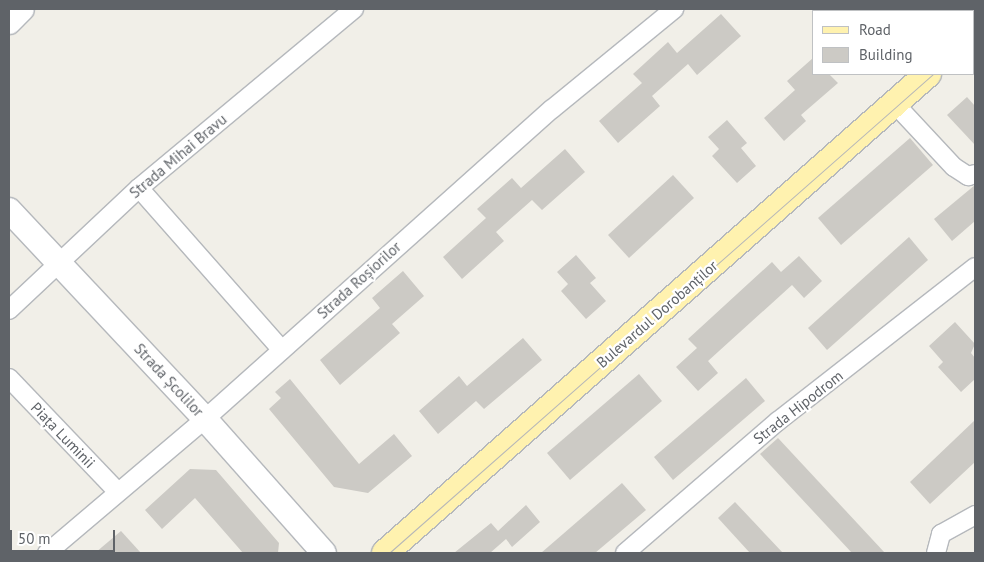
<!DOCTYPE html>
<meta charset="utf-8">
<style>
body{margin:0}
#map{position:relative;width:984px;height:562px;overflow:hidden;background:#f1efe8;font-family:"PT Sans",sans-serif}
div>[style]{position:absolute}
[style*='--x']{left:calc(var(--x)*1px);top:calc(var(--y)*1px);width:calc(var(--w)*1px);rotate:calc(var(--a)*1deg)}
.building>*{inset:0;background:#cccac5}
.roads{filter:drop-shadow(1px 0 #b5b8bc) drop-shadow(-1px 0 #b5b8bc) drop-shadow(0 1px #b5b8bc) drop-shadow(0 -1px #b5b8bc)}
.street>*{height:18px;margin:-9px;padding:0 9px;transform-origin:9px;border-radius:9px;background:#fff}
.secondary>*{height:24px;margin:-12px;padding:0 12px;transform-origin:12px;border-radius:12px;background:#fff}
.primary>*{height:26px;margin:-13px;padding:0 13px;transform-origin:13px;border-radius:13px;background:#fff2af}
.tram>*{height:1px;margin:-0.5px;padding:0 0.5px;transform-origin:0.5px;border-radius:0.5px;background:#b6b7b8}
span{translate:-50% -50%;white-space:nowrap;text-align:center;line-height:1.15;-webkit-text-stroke:4.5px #fff;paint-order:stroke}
.street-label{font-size:15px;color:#5f6368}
.frame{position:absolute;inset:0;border:10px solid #5f6368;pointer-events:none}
.legend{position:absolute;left:812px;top:10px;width:162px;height:65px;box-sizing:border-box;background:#fff;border:1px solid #bfc1c3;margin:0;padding:6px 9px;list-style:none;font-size:15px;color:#5f6368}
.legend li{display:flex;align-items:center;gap:10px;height:25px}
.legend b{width:25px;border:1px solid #bfc1c3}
.scale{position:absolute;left:10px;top:530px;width:105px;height:22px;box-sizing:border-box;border:2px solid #5f6368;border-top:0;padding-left:6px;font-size:15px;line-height:18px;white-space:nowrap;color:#5f6368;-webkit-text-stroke:4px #fff;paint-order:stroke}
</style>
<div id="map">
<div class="building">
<i style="clip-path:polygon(721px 14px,741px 36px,697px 75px,688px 64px,652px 96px,660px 106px,618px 143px,599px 121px,642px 83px,633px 74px,668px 42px,677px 53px)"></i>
<i style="clip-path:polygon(813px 58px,813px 74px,829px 74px,838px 83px,801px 115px,806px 121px,784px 141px,764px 118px,795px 90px,787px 81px)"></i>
<i style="clip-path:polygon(967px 97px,975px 106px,975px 145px,947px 115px)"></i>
<i style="clip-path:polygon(727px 120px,747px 143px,741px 148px,756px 166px,737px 183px,712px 156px,719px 149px,708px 137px)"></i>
<i style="clip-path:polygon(910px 138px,933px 165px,841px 245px,818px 218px)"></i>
<i style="clip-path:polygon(565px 149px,585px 172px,542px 210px,532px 200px,496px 232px,504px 241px,462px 279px,443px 257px,486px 218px,477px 209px,512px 178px,521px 188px)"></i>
<i style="clip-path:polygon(673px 175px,694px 198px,629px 258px,608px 235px)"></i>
<i style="clip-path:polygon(975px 185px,975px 221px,952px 241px,934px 219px)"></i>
<i style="clip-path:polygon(909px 237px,928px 260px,827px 350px,808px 328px)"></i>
<i style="clip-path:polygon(576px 255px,596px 278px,590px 283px,606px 301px,586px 319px,561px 291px,568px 284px,557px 272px)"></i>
<i style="clip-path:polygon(799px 256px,822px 281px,804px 298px,792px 285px,708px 361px,718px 373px,698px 391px,676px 367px,697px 348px,688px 339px,772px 262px,781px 272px)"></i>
<i style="clip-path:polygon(403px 271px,424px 296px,392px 324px,400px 333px,340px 385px,320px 360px,380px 308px,372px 298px)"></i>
<i style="clip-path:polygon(955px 322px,975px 344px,971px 353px,975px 358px,975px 379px,961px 392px,938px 367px,943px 362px,929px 346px)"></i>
<i style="clip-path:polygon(523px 338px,542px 360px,484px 409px,476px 401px,438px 434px,419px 411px,459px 376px,467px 386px)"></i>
<i style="clip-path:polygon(639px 374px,662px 401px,570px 480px,547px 453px)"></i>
<i style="clip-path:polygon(746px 378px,765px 401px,673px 480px,654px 457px)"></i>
<i style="clip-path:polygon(290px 379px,359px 464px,394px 434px,412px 456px,368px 493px,334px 487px,269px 409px,281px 398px,275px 392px)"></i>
<i style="clip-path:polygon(975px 420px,975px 462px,930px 504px,910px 482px)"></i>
<i style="clip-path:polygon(778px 438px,885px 553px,852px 553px,760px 454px)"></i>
<i style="clip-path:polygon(190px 469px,216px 470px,279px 543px,278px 553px,243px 553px,195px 498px,162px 529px,145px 510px)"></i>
<i style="clip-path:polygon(622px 483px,646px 510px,595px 553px,541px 553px)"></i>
<i style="clip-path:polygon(735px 502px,783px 553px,750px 553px,718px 518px)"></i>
<i style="clip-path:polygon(526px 505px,540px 522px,512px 547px,506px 539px,490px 553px,454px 553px,491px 523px,498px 531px)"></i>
<i style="clip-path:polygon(121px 531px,141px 553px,95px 553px)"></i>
</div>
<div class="roads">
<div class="street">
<i style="--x:965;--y:11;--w:2;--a:-63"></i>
<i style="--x:895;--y:104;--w:86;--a:46.9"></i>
<i style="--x:954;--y:167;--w:17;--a:33"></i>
<i style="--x:968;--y:176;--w:7;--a:-16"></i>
<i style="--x:139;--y:188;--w:216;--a:48.6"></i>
<i style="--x:9;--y:310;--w:178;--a:-43.2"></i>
<i style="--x:139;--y:188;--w:280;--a:-39.8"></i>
<i style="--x:9;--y:378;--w:156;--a:46.3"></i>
<i style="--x:47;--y:553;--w:207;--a:-40.3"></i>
<i style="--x:205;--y:419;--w:465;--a:-41.8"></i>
<i style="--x:552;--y:109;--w:158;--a:-39.3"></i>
<i style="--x:625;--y:553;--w:202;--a:-40.8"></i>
<i style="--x:778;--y:421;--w:250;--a:-38"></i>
<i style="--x:936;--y:553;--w:20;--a:-75"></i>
<i style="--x:941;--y:534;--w:39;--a:-29"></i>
</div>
<div class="secondary">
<i style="--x:9;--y:22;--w:18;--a:-45"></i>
<i style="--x:9;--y:210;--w:287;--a:46.8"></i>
<i style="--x:205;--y:419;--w:179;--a:48.4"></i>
</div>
<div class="primary">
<i style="--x:973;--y:35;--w:3;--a:-45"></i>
<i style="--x:385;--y:553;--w:724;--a:-41.42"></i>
</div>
</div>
<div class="tram">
<i style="--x:973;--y:30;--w:4;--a:-56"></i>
<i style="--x:973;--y:39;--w:3;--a:-45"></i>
<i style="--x:389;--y:553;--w:725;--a:-41.36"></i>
</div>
<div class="street-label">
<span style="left:178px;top:156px;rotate:-40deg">Strada Mihai Bravu</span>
<span style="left:359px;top:280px;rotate:-42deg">Strada Roșiorilor</span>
<span style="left:657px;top:314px;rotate:-41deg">Bulevardul Dorobanților</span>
<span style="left:169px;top:380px;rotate:47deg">Strada Școlilor</span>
<span style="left:798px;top:407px;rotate:-38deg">Strada Hipodrom</span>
<span style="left:63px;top:435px;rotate:46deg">Piața Luminii</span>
</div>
<div class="frame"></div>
<ul class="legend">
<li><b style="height:6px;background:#fff2af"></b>Road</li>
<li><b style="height:14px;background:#cccac5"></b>Building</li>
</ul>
<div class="scale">50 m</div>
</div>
